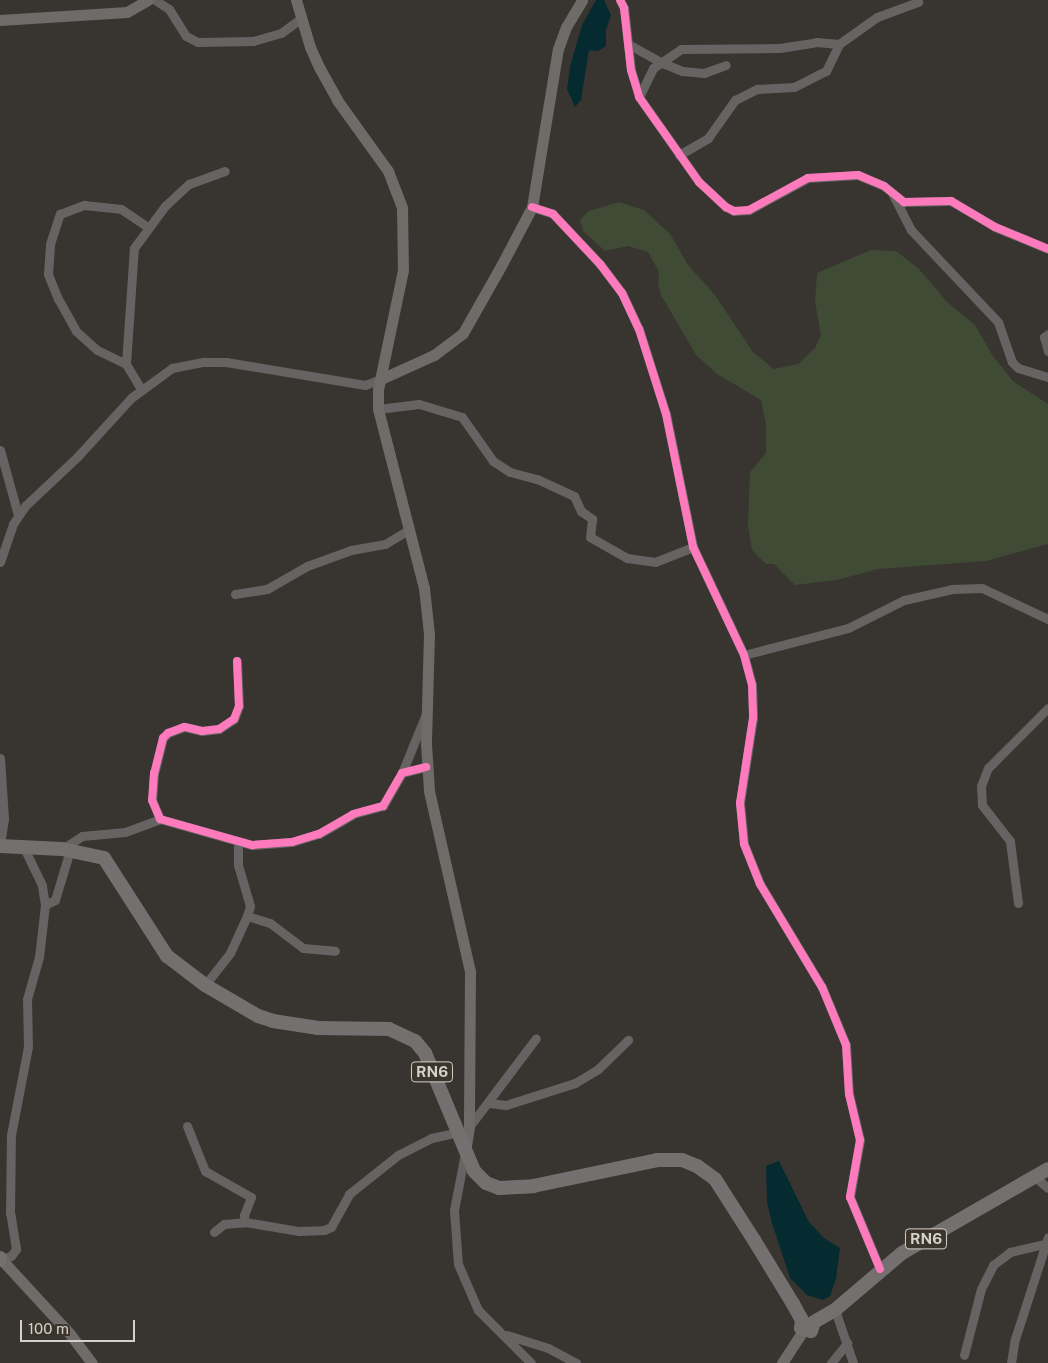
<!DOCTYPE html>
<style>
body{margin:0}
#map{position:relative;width:1048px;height:1363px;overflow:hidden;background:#383430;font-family:"Public Sans",sans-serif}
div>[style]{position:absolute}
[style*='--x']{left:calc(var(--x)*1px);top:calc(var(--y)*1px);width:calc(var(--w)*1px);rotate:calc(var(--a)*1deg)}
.green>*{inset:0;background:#3f4b34}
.water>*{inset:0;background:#052b30}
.minor>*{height:9px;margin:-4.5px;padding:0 4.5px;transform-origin:4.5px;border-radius:4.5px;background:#656462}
.major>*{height:11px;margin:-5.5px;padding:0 5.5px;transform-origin:5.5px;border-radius:5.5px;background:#6e6b69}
.highway>*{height:14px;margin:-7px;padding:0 7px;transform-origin:7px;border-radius:7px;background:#74706f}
.cycleway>*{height:8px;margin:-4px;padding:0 4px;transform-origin:4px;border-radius:4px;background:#fd7abc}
span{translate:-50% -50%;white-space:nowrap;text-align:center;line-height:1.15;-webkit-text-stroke:4.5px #3c352c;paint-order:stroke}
.shield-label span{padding:1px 4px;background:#3c352c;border:1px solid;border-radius:4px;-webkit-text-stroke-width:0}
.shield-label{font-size:15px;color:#d5d0cb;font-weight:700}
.scale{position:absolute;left:20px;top:1320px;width:115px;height:22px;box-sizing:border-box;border:2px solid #d5d0cb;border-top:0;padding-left:6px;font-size:15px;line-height:18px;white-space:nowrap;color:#d5d0cb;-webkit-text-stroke:4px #3c352c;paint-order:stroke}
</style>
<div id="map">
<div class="green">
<i style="clip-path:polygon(619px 202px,644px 210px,670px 234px,688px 265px,715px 295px,753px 352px,774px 369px,798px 364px,815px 348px,821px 335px,815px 302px,817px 273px,871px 250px,896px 251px,919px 269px,948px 303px,975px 325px,993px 356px,1013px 381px,1048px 404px,1048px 544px,986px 561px,878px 569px,837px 580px,795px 585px,774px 564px,766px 564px,752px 550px,748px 526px,750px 472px,766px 453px,766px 425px,761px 400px,717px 374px,696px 355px,661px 295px,658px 284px,659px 272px,648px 252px,628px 246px,605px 251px,583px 231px,580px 220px,589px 211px)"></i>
</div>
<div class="water">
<i style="clip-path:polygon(596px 0,604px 0,611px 15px,606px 30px,606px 46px,598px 51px,589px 50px,581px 100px,575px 107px,567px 89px,570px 67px,582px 25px)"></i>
<i style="clip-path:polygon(779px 1161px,809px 1222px,824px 1238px,840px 1248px,836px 1279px,830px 1296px,823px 1300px,807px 1295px,790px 1278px,772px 1223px,767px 1202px,766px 1166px)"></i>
</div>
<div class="minor">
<i style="--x:155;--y:0;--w:17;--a:33"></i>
<i style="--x:169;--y:9;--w:32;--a:58"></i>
<i style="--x:186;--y:36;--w:13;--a:27"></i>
<i style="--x:198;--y:42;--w:55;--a:-1"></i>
<i style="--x:253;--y:41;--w:29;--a:-16"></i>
<i style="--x:281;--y:33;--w:24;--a:-36"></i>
<i style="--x:620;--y:0;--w:9;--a:63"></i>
<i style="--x:624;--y:8;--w:62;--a:83.6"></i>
<i style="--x:631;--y:70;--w:28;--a:73"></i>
<i style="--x:639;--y:97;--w:104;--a:54.8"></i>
<i style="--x:699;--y:182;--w:37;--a:43"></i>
<i style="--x:726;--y:207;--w:9;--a:27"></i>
<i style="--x:734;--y:211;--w:15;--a:-4"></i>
<i style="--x:749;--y:210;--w:67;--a:-28.5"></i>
<i style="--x:808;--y:178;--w:50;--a:-3.4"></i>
<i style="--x:858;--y:175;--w:28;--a:23"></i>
<i style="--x:884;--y:186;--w:26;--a:39"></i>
<i style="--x:904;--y:202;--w:47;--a:-1.2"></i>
<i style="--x:951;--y:201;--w:51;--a:30.6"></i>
<i style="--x:995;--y:227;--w:57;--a:22.5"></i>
<i style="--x:628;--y:44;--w:37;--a:29"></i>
<i style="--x:660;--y:62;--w:24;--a:22"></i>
<i style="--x:682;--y:71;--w:22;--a:5"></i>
<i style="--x:704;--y:73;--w:23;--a:-20"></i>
<i style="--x:639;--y:97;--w:32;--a:-64"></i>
<i style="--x:653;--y:68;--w:34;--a:-34"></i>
<i style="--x:681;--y:49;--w:99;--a:-0.6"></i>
<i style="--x:780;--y:48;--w:36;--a:-9"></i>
<i style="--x:816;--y:42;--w:23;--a:5"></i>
<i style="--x:839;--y:44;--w:47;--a:-35.4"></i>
<i style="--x:877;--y:17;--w:44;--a:-20.1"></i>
<i style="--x:679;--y:155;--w:34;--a:-30"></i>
<i style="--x:708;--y:138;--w:47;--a:-54.6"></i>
<i style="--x:735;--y:100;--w:25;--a:-27"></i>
<i style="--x:757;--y:89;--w:37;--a:-3"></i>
<i style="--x:794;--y:87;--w:36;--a:-27"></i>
<i style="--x:826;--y:71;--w:30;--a:-64"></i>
<i style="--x:892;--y:193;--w:42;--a:62.8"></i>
<i style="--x:911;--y:230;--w:127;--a:46.6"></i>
<i style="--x:998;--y:322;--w:42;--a:70.7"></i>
<i style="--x:1012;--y:362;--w:8;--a:45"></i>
<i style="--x:1018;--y:368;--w:31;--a:17"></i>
<i style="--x:532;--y:207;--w:22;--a:18"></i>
<i style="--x:553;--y:214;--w:69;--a:46.8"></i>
<i style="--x:600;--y:264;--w:36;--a:53"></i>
<i style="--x:622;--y:293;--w:40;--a:65"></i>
<i style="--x:639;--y:329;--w:89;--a:72.4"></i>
<i style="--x:666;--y:414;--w:136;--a:78.5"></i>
<i style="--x:693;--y:547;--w:119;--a:64.7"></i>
<i style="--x:744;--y:655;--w:31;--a:75"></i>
<i style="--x:752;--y:685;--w:33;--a:88"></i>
<i style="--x:753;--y:718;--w:86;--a:98.7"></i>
<i style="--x:740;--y:803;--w:41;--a:84.4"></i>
<i style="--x:744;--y:844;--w:43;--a:68.2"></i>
<i style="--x:760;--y:884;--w:120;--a:59"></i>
<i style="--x:822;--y:987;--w:63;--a:67.5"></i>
<i style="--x:846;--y:1045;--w:49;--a:86.5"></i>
<i style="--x:849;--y:1094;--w:47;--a:76.6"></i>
<i style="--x:860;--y:1140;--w:58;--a:100"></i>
<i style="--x:850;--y:1197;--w:78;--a:67.4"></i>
<i style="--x:1048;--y:334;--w:5;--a:143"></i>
<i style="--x:1044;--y:337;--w:15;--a:74"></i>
<i style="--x:126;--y:364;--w:32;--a:-154"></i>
<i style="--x:97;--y:350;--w:28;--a:-138"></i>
<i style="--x:76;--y:331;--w:37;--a:-119"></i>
<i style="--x:58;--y:299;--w:27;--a:-112"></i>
<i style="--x:48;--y:274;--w:30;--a:-86"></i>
<i style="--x:50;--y:244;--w:32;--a:-72"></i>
<i style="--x:60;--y:214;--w:26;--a:-21"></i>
<i style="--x:84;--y:205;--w:37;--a:6"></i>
<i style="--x:121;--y:209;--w:32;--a:34"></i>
<i style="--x:141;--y:389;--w:29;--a:-121"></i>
<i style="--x:126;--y:364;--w:116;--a:-86.1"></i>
<i style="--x:134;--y:248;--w:52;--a:-53.6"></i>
<i style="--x:165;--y:206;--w:33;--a:-43"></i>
<i style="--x:189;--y:184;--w:38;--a:-20"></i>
<i style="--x:378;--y:409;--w:41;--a:-7"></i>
<i style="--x:419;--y:404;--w:45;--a:16.8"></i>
<i style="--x:462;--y:417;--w:54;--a:54.8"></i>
<i style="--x:493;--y:461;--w:20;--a:33"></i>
<i style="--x:510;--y:472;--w:28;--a:15"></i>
<i style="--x:537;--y:479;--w:41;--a:24.7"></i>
<i style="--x:574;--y:496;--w:17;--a:65"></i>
<i style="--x:581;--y:511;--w:14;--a:36"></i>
<i style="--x:592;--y:519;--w:18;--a:96"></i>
<i style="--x:590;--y:537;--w:43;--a:29.6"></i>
<i style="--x:627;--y:558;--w:28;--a:8"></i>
<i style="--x:655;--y:562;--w:41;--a:-21.5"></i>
<i style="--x:0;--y:450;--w:67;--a:74.5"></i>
<i style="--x:0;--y:562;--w:40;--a:-71.1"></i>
<i style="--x:13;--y:524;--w:22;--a:-56"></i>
<i style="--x:25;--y:506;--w:73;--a:-43.3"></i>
<i style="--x:78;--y:456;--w:79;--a:-47.6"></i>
<i style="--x:131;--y:398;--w:51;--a:-36.2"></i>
<i style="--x:172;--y:368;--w:33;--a:-11"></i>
<i style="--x:204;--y:362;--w:22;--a:0"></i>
<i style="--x:226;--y:362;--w:141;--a:9.4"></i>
<i style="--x:365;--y:385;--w:17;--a:-21"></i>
<i style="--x:235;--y:594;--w:32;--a:-9"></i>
<i style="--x:267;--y:589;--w:46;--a:-29.9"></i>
<i style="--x:307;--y:566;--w:47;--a:-20"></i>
<i style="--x:351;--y:550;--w:35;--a:-10"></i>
<i style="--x:385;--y:544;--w:29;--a:-31"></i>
<i style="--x:744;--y:655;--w:107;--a:-14.6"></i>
<i style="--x:848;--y:628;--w:63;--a:-26.6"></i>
<i style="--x:904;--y:600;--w:49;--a:-12.9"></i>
<i style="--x:952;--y:589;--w:30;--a:-2"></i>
<i style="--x:982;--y:588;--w:73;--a:25.2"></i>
<i style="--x:237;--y:661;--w:45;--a:87.5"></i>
<i style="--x:239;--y:706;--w:14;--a:111"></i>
<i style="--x:234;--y:719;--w:18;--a:146"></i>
<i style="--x:219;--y:729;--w:17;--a:173"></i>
<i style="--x:202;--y:731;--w:18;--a:-167"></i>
<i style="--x:184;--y:727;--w:17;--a:159"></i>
<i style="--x:168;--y:733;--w:7;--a:135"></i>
<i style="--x:163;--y:738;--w:36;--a:104"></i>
<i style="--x:154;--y:773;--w:27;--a:94"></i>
<i style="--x:152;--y:800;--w:21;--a:67"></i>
<i style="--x:160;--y:819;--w:96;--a:15.8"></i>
<i style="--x:252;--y:845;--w:40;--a:-4.3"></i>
<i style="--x:292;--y:842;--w:28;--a:-17"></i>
<i style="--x:319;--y:834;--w:39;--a:-30"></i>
<i style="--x:353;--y:814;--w:31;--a:-15"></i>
<i style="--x:383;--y:806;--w:38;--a:-60"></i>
<i style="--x:402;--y:773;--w:25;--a:-14"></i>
<i style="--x:0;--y:758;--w:61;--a:86.2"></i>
<i style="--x:4;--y:819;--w:25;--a:99"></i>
<i style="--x:402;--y:773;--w:61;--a:-68"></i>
<i style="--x:62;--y:849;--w:24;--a:-33"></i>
<i style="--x:82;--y:836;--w:43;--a:-5.3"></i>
<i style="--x:125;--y:832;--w:37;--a:-20"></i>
<i style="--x:1018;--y:903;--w:63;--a:-97.4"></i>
<i style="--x:1010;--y:841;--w:46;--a:-127.9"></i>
<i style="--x:982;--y:805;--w:19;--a:-93"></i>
<i style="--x:981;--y:786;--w:19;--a:-69"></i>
<i style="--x:988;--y:768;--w:85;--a:-45"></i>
<i style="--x:45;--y:905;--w:11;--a:-27"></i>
<i style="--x:55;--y:900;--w:52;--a:-73.3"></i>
<i style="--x:247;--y:916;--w:24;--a:17"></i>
<i style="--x:270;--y:923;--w:41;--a:37.1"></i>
<i style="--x:303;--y:948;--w:32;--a:5"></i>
<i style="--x:205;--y:985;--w:41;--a:-52"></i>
<i style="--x:230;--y:953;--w:41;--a:-65.3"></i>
<i style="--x:247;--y:916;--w:10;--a:-73"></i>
<i style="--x:250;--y:906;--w:43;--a:-106.3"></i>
<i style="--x:238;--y:865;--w:23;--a:-90"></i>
<i style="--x:489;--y:1103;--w:17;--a:7"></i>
<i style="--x:506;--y:1105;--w:72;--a:-17.7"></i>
<i style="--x:575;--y:1083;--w:27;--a:-31"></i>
<i style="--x:598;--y:1069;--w:42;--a:-44"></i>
<i style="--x:187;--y:1126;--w:48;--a:68.2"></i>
<i style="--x:205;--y:1171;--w:53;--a:29.5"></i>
<i style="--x:251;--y:1197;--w:19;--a:111"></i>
<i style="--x:244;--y:1215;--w:7;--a:82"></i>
<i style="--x:245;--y:1222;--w:55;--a:9.5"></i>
<i style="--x:299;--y:1231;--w:25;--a:-2"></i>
<i style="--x:324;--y:1230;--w:8;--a:-23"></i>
<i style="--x:331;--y:1227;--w:38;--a:-61"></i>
<i style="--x:349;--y:1194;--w:63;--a:-38.5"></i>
<i style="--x:398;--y:1155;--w:37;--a:-27"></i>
<i style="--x:431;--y:1138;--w:25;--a:-12"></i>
<i style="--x:469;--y:1127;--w:111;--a:-53"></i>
<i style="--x:465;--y:1153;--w:58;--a:100.9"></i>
<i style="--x:454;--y:1210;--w:54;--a:85.8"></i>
<i style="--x:458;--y:1264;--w:50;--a:66.5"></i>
<i style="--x:478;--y:1310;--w:75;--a:45"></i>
<i style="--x:1034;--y:1176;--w:18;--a:41"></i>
<i style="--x:214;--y:1232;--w:13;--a:-39"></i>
<i style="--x:224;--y:1224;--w:21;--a:-5"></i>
<i style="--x:1;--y:1259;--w:10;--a:-17"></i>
<i style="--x:11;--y:1256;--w:9;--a:-54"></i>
<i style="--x:16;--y:1249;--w:36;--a:-99"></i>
<i style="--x:10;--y:1213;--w:78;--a:-89.3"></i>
<i style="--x:11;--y:1135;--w:90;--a:-79.1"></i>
<i style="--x:28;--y:1047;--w:48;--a:-91.2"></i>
<i style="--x:27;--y:999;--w:44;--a:-74.1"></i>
<i style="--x:39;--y:957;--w:52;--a:-83.4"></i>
<i style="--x:45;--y:905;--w:20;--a:-99"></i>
<i style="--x:42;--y:885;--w:43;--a:-116"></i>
<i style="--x:835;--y:1310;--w:56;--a:71.2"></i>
<i style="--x:507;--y:1335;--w:43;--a:17.6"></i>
<i style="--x:548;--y:1348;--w:32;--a:28"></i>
<i style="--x:964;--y:1355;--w:68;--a:-75.6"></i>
<i style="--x:981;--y:1289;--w:27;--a:-63"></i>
<i style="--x:993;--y:1265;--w:21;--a:-37"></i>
<i style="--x:1010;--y:1252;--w:36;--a:-13"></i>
<i style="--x:831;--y:1363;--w:26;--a:-51"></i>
<i style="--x:1011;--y:1363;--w:24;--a:-81"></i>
<i style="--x:1015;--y:1339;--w:107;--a:-72.1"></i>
</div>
<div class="major">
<i style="--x:296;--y:0;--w:49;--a:73.4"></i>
<i style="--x:310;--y:47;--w:22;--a:66"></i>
<i style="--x:319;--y:67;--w:38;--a:61"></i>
<i style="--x:337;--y:100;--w:87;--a:54.3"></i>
<i style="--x:388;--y:171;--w:40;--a:69"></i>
<i style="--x:402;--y:208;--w:62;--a:89.1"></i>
<i style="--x:403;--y:270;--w:123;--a:101.8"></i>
<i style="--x:378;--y:390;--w:19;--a:90"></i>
<i style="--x:378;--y:409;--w:185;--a:75.6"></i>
<i style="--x:424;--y:588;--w:46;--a:83.8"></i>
<i style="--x:429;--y:634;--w:110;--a:91.6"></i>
<i style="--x:426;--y:744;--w:47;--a:86.3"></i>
<i style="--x:429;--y:791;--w:186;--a:77.2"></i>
<i style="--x:470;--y:972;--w:155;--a:90.4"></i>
<i style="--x:469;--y:1127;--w:25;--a:99"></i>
<i style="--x:0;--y:20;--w:127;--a:-3.6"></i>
<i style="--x:127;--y:12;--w:24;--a:-30"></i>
<i style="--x:381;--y:379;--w:58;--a:-24.4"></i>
<i style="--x:434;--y:355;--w:36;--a:-37"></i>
<i style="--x:463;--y:333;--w:79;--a:-60.5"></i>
<i style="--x:502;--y:264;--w:64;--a:-62.2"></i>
<i style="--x:532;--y:207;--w:160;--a:-80.7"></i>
<i style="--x:558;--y:49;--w:23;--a:-70"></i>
<i style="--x:566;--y:27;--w:31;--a:-59"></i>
<i style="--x:1;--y:1259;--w:102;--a:47.4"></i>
<i style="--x:70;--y:1334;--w:36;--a:53"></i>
<i style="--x:782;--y:1363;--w:38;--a:-57"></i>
</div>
<div class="highway">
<i style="--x:0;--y:846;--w:62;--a:2.8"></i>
<i style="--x:62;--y:849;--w:43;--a:12.1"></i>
<i style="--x:104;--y:858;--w:117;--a:57.3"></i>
<i style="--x:167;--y:956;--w:48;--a:37.3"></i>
<i style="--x:205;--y:985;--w:61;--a:30.3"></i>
<i style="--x:258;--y:1016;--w:16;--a:18"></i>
<i style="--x:273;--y:1021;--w:46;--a:8.8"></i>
<i style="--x:318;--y:1028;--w:71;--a:0.8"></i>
<i style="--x:389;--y:1029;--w:29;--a:25"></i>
<i style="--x:415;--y:1041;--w:16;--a:50"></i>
<i style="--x:425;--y:1053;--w:128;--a:67.4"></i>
<i style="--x:474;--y:1171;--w:17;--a:45"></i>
<i style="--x:486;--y:1183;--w:14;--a:21"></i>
<i style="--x:499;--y:1188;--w:34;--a:-3"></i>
<i style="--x:533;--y:1186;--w:127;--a:-11.8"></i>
<i style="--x:657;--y:1160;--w:25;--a:0"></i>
<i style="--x:682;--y:1160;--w:16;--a:22"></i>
<i style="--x:697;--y:1166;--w:22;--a:36"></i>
<i style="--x:715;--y:1179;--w:72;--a:57.4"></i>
<i style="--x:754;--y:1240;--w:75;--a:58.6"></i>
<i style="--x:793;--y:1304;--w:18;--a:61"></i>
<i style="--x:802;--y:1320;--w:8;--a:97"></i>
<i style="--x:801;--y:1328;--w:10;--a:17"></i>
<i style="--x:811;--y:1331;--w:9;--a:-72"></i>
<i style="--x:0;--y:1258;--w:2;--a:90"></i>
<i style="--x:814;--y:1322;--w:24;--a:-30"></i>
<i style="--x:835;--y:1310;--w:88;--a:-40.4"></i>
<i style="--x:902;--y:1253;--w:168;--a:-29.9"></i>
</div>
<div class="cycleway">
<i style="--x:620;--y:0;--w:9;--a:63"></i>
<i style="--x:624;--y:8;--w:62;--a:83.6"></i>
<i style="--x:631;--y:70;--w:28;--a:73"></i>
<i style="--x:639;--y:97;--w:104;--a:54.8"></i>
<i style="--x:699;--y:182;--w:37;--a:43"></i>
<i style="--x:726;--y:207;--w:9;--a:27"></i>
<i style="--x:734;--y:211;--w:15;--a:-4"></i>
<i style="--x:749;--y:210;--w:67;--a:-28.5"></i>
<i style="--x:808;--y:178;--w:50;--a:-3.4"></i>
<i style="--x:858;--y:175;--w:28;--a:23"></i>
<i style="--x:884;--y:186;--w:26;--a:39"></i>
<i style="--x:904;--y:202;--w:47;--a:-1.2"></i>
<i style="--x:951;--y:201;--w:51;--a:30.6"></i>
<i style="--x:995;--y:227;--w:57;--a:22.5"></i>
<i style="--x:532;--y:207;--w:22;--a:18"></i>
<i style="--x:553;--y:214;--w:69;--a:46.8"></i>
<i style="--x:600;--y:264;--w:36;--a:53"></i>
<i style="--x:622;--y:293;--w:40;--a:65"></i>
<i style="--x:639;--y:329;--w:89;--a:72.4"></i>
<i style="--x:666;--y:414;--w:136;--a:78.5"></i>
<i style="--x:693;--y:547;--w:119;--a:64.7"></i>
<i style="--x:744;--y:655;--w:31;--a:75"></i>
<i style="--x:752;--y:685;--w:33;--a:88"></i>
<i style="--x:753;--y:718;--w:86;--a:98.7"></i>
<i style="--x:740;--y:803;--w:41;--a:84.4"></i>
<i style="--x:744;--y:844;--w:43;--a:68.2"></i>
<i style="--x:760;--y:884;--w:120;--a:59"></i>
<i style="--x:822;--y:987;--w:63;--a:67.5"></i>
<i style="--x:846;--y:1045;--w:49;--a:86.5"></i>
<i style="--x:849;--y:1094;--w:47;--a:76.6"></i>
<i style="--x:860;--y:1140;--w:58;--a:100"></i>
<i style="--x:850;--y:1197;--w:78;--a:67.4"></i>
<i style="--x:237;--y:661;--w:45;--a:87.5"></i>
<i style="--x:239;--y:706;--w:14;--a:111"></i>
<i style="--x:234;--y:719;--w:18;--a:146"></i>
<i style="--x:219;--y:729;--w:17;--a:173"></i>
<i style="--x:202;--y:731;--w:18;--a:-167"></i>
<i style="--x:184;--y:727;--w:17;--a:159"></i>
<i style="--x:168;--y:733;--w:7;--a:135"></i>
<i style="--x:163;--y:738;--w:36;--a:104"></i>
<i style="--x:154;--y:773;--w:27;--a:94"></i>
<i style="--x:152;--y:800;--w:21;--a:67"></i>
<i style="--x:160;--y:819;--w:96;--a:15.8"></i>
<i style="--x:252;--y:845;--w:40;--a:-4.3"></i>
<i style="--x:292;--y:842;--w:28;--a:-17"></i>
<i style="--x:319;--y:834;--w:39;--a:-30"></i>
<i style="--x:353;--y:814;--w:31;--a:-15"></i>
<i style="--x:383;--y:806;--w:38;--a:-60"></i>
<i style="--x:402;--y:773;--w:25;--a:-14"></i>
</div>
<div class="shield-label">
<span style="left:432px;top:1072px">RN6</span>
<span style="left:926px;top:1239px">RN6</span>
</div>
<div class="scale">100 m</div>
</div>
